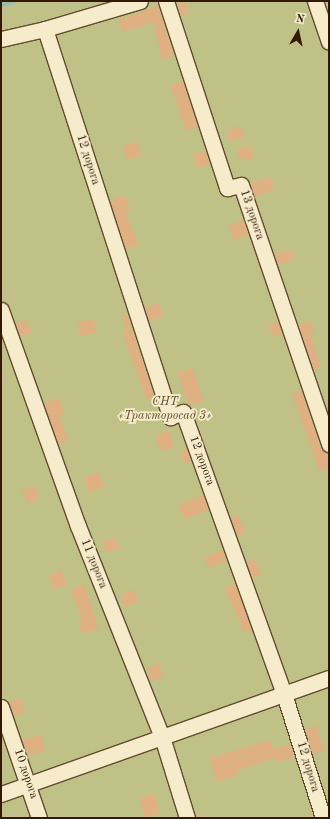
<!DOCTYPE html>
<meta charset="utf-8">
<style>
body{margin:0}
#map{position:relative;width:330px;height:819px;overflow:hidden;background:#f1e1b0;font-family:"Old Standard TT",serif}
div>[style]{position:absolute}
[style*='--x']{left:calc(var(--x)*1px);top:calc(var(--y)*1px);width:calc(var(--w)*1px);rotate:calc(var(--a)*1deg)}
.green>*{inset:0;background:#c0c187}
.stream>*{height:4.5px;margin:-2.25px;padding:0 2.25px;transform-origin:2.25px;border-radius:2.25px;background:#9bbdad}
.building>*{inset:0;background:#dfb182}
.roads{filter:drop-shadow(1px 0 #614b2e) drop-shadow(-1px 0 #614b2e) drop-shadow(0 1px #614b2e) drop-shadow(0 -1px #614b2e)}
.minor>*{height:15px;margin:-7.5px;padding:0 7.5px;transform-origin:7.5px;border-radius:7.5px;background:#f6eccc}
span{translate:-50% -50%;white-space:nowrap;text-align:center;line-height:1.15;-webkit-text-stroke:3.5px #f6eccc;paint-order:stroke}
.street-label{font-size:12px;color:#311902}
.park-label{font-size:12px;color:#5c4b2a;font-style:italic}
.frame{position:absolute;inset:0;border:2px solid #311902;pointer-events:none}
.north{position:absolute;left:278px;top:12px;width:40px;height:40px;-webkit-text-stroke:3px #f6eccc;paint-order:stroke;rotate:9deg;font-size:11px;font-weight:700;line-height:16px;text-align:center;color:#311902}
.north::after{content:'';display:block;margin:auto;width:14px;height:18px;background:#311902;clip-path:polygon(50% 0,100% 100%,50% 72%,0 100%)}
</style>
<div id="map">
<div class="green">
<i style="clip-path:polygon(1px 1px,329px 1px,329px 818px,1px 818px)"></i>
</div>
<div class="stream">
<i style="--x:1;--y:4;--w:12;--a:-14"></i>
</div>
<div class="building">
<i style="clip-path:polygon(185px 2px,189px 13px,180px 16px,177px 4px)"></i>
<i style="clip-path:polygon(158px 6px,174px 56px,162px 60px,153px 22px,122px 32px,118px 20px)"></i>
<i style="clip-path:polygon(183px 81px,198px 127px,186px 131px,170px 85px)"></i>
<i style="clip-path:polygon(240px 126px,244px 137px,229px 142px,226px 131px)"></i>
<i style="clip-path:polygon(136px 141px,141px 155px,127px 160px,122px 146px)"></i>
<i style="clip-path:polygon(250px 145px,254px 157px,240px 161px,236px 149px)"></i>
<i style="clip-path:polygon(205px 151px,210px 164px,197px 168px,192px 155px)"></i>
<i style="clip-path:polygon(270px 177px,274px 190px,254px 197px,250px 184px)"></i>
<i style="clip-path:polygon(125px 195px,130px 209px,125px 211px,138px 245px,125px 249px,110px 200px)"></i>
<i style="clip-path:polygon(243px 220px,249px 235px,233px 240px,228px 225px)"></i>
<i style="clip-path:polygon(291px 249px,294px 260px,278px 265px,274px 254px)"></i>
<i style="clip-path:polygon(158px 303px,163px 316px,149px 321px,144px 308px)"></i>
<i style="clip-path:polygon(127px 314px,132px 327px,126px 329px,121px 316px)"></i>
<i style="clip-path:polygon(94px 319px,96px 333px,80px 336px,78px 322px)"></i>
<i style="clip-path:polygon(26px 320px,31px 333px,20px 337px,16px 324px)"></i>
<i style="clip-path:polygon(278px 321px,282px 333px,272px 336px,268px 324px)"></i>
<i style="clip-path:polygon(311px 321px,314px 332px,310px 333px,321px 367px,313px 370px,298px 325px)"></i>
<i style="clip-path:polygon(132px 328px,154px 397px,146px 399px,122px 332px)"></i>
<i style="clip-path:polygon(192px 368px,204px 401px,189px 406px,177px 373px)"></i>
<i style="clip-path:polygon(301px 390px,320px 447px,329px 453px,329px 468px,319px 471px,292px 394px)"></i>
<i style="clip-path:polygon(58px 398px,64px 413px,59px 415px,68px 441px,58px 444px,44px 403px)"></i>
<i style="clip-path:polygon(168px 431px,174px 446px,160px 452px,155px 436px)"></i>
<i style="clip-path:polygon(187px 449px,191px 461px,184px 464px,179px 452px)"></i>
<i style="clip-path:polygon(98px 472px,104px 487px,89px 492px,83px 477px)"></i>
<i style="clip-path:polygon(34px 485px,39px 499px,27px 504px,22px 490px)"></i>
<i style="clip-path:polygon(203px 495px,209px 510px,184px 519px,178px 504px)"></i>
<i style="clip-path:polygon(238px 515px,245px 533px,237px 535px,230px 518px)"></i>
<i style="clip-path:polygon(114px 537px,119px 549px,106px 553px,102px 542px)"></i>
<i style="clip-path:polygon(223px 550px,227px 561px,209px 568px,204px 557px)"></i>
<i style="clip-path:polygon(255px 559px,261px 575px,252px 578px,246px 563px)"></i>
<i style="clip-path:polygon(62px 570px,67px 585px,53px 590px,48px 575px)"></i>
<i style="clip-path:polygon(84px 584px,98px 628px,82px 634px,78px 622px,82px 621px,71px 589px)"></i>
<i style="clip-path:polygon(235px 584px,252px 630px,244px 633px,224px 588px)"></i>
<i style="clip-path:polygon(134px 590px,138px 602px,124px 607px,120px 595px)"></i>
<i style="clip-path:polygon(159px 663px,163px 677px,152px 681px,147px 668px)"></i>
<i style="clip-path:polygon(20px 698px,25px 712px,14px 716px,8px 702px)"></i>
<i style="clip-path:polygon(316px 726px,324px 750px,312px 754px,305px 729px)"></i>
<i style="clip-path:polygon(40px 735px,45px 751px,27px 756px,22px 740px)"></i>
<i style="clip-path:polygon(270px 740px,273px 749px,290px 744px,294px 757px,277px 763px,276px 758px,237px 770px,238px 775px,217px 782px,209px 758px)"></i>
<i style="clip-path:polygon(154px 793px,160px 813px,145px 817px,139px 798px)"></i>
</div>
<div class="roads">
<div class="minor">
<i style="--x:166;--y:1;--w:197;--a:71.9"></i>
<i style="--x:227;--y:188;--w:14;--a:-12"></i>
<i style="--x:241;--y:185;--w:274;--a:71.2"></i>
<i style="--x:315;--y:1;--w:43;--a:71.1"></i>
<i style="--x:45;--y:29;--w:408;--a:72.1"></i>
<i style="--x:170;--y:417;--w:14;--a:-21"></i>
<i style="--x:183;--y:412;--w:300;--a:70.3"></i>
<i style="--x:284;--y:694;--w:130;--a:72.5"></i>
<i style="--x:1;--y:39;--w:45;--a:-12.8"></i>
<i style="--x:45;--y:29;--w:99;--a:-16.4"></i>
<i style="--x:1;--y:310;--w:229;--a:70.4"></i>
<i style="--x:78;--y:526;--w:227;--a:68.3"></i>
<i style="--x:162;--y:737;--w:85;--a:72.8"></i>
<i style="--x:1;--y:707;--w:117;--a:71.1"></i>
<i style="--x:1;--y:794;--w:348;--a:-19.5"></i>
</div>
</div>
<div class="street-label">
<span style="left:87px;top:160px;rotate:72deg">12 дорога</span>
<span style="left:251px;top:215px;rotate:71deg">13 дорога</span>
<span style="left:201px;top:461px;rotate:70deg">12 дорога</span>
<span style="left:93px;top:564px;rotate:68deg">11 дорога</span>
<span style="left:307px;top:767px;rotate:73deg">12 дорога</span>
<span style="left:25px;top:774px;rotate:71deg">10 дорога</span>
</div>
<div class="park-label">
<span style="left:165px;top:410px">СНТ<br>«Тракторосад 3»</span>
</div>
<div class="frame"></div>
<div class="north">N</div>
</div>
